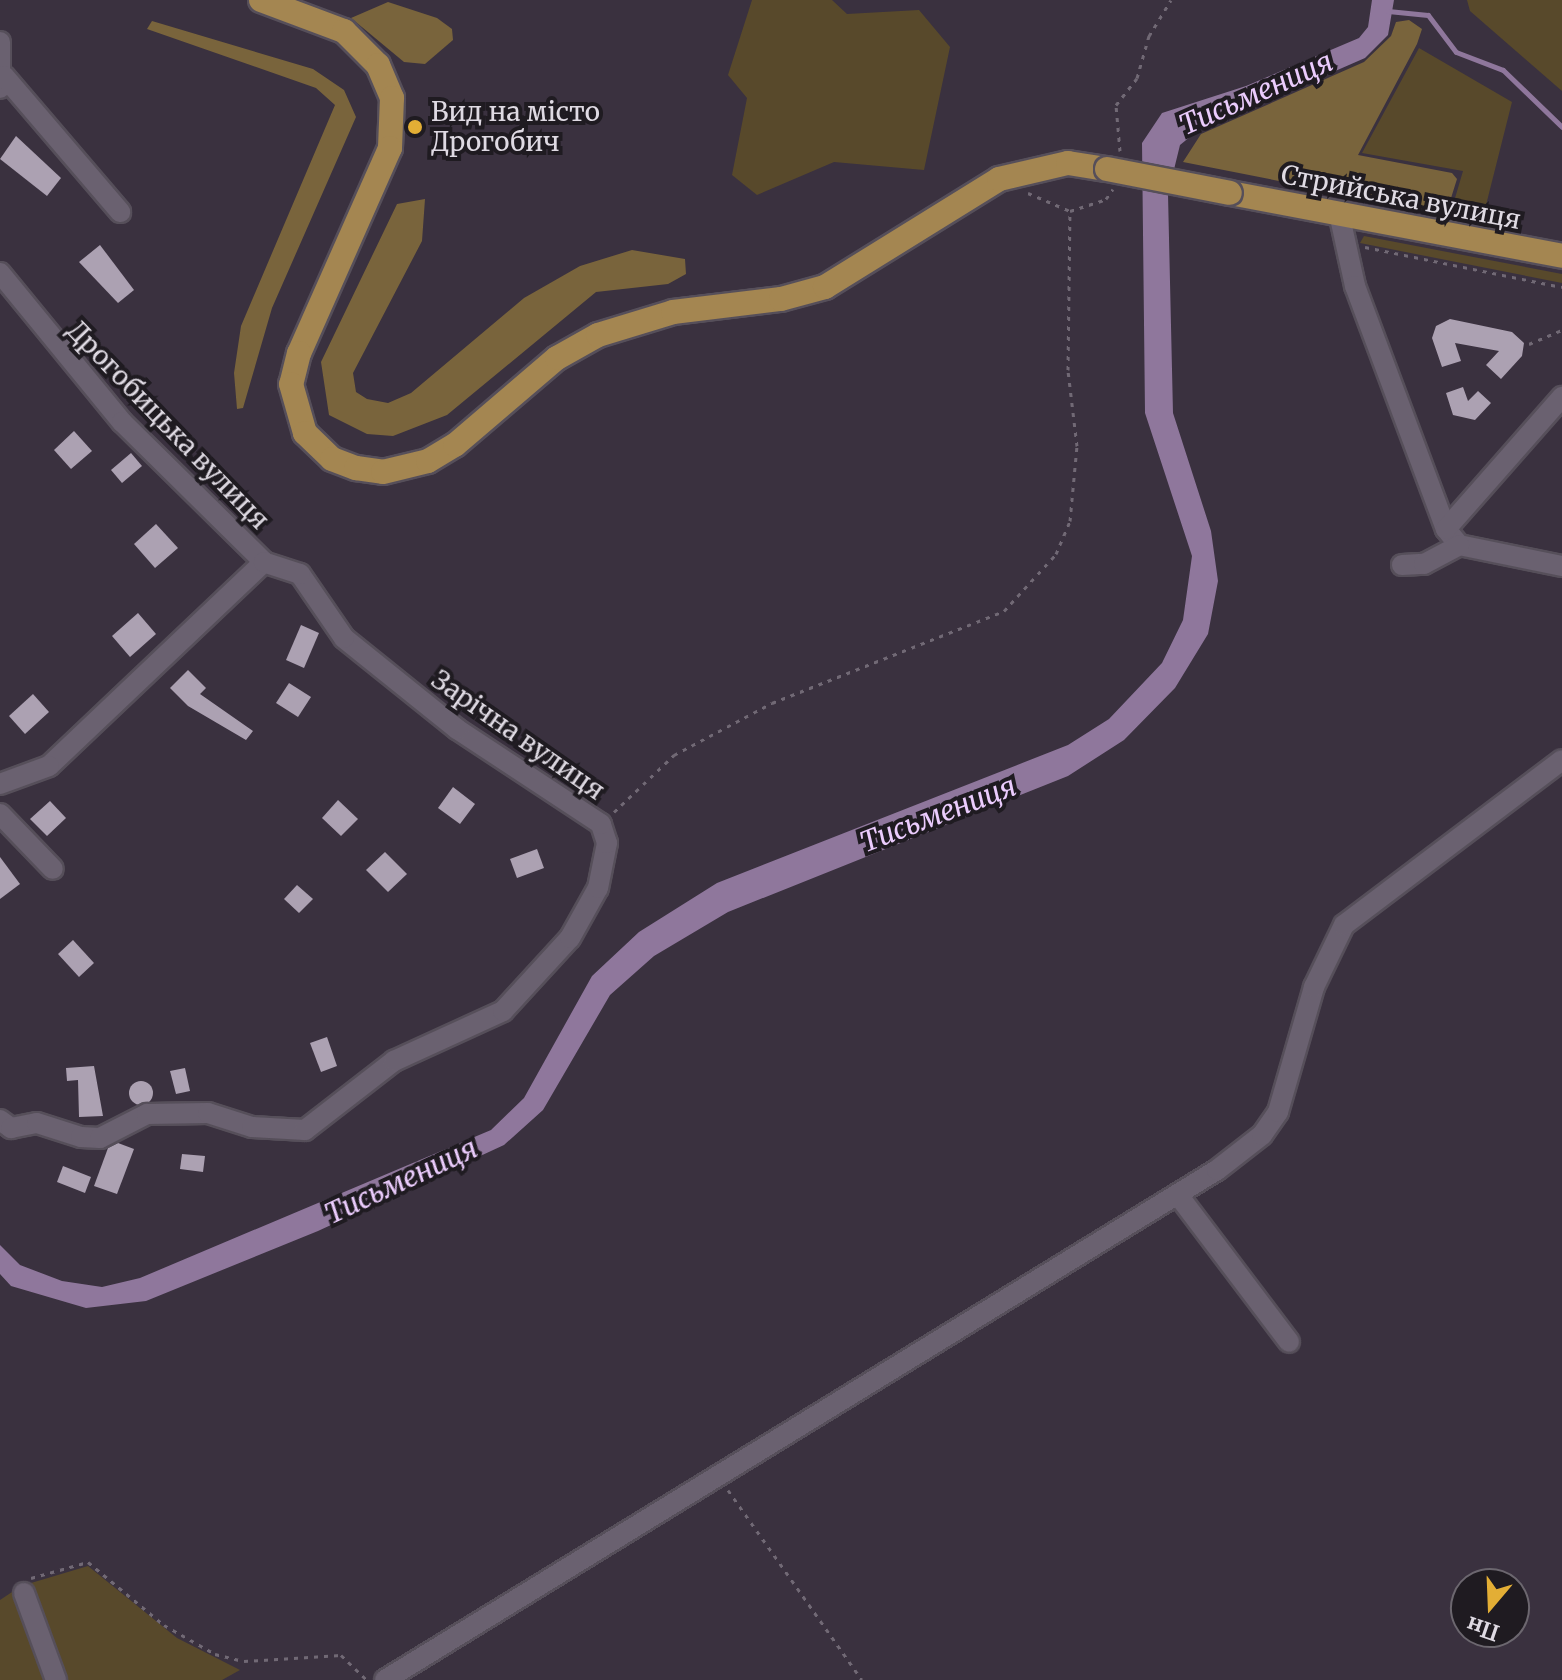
<!DOCTYPE html>
<meta charset="utf-8">
<style>
body{margin:0}
#map{position:relative;width:1562px;height:1680px;overflow:hidden;background:#3a313f;font-family:Merriweather,serif}
div>[style]{position:absolute}
[style*='--x']{left:calc(var(--x)*1px);top:calc(var(--y)*1px);width:calc(var(--w)*1px);rotate:calc(var(--a)*1deg)}
.green>*{inset:0;background:#58492b}
.forest>*{inset:0;background:#79643c}
.water>*{inset:0;background:#8f779c}
.stream>*{height:5px;margin:-2.5px;padding:0 2.5px;transform-origin:2.5px;border-radius:2.5px;background:#8f779c}
.building>*{inset:0;background:#aca1b2}
.round{border-radius:50%}
.path>*{height:3px;margin-top:-1.5px;transform-origin:0;background:repeating-linear-gradient(90deg,#716975 0 4px,transparent 0 10px)}
.roads{filter:drop-shadow(2px 0 #564f5a) drop-shadow(-2px 0 #564f5a) drop-shadow(0 2px #564f5a) drop-shadow(0 -2px #564f5a)}
.minor>*{height:20px;margin:-10px;padding:0 10px;transform-origin:10px;border-radius:10px;background:#6a6170}
.major>*{height:24px;margin:-12px;padding:0 12px;transform-origin:12px;border-radius:12px;background:#a48651}
.bridges{filter:drop-shadow(2px 0 #564f5a) drop-shadow(-2px 0 #564f5a) drop-shadow(0 2px #564f5a) drop-shadow(0 -2px #564f5a)}
.major-bridge>*{height:24px;margin:-12px;padding:0 12px;transform-origin:12px;border-radius:12px;background:#a48651}
.dots>*{width:22px;height:22px;translate:-50% -50%;box-sizing:border-box;border:4px solid #1f1b21;border-radius:50%}
span{translate:-50% -50%;white-space:nowrap;text-align:center;line-height:1.15;-webkit-text-stroke:8px #1f1b21;paint-order:stroke}
.poi-label{font-size:26px;color:#dfdae3}
.left{translate:0 -50%;text-align:left}
.street-label{font-size:26px;color:#dfdae3}
.water-label{font-size:28px;color:#ebccfd;font-style:italic}
.north{position:absolute;left:1450px;top:1568px;width:80px;height:80px;box-sizing:border-box;background:#1f1b21;border:2px solid #6c676f;border-radius:50%;rotate:199deg;font-size:22px;font-weight:700;line-height:32px;text-align:center;color:#dfdae3}
.north::after{content:'';display:block;margin:auto;width:28px;height:36px;background:#e3ae35;clip-path:polygon(50% 0,100% 100%,50% 72%,0 100%)}
</style>
<div id="map">
<div class="green">
<i style="clip-path:polygon(752px 0,832px 0,847px 14px,919px 10px,950px 47px,924px 170px,834px 162px,757px 195px,732px 175px,747px 98px,728px 75px)"></i>
<i style="clip-path:polygon(1467px 0,1562px 0,1562px 91px,1470px 11px)"></i>
<i style="clip-path:polygon(1419px 48px,1512px 102px,1482px 221px,1450px 215px,1463px 171px,1362px 153px)"></i>
<i style="clip-path:polygon(1364px 236px,1562px 274px,1562px 283px,1360px 243px)"></i>
<i style="clip-path:polygon(88px 1566px,177px 1638px,240px 1670px,222px 1680px,0 1680px,0 1600px,21px 1586px)"></i>
</div>
<div class="forest">
<i style="clip-path:polygon(388px 2px,437px 18px,452px 29px,453px 40px,425px 64px,404px 62px,351px 18px)"></i>
<i style="clip-path:polygon(1409px 20px,1422px 29px,1417px 44px,1358px 155px,1452px 173px,1457px 179px,1446px 214px,1183px 162px,1201px 134px,1364px 62px,1391px 36px,1396px 22px)"></i>
<i style="clip-path:polygon(152px 21px,313px 69px,344px 90px,356px 117px,272px 308px,243px 408px,237px 409px,234px 373px,241px 326px,335px 105px,316px 88px,147px 29px)"></i>
<i style="clip-path:polygon(425px 199px,422px 241px,353px 373px,356px 392px,367px 399px,388px 403px,411px 393px,524px 298px,580px 266px,632px 250px,685px 259px,686px 274px,668px 284px,596px 292px,447px 415px,393px 436px,367px 434px,329px 415px,321px 362px,397px 204px)"></i>
</div>
<div class="water">
<i style="clip-path:polygon(1372px 0,1394px 0,1388px 35px,1365px 58px,1196px 132px,1180px 145px,1168px 194px,1173px 413px,1211px 531px,1218px 581px,1208px 634px,1175px 688px,1124px 740px,1068px 776px,728px 912px,654px 956px,610px 995px,543px 1110px,504px 1145px,318px 1231px,146px 1301px,86px 1308px,11px 1286px,0 1274px,0 1245px,20px 1265px,62px 1281px,102px 1287px,140px 1278px,491px 1130px,524px 1098px,592px 976px,639px 932px,717px 883px,1068px 745px,1109px 719px,1162px 663px,1183px 620px,1192px 556px,1145px 413px,1142px 143px,1162px 113px,1246px 86px,1359px 38px,1368px 27px)"></i>
</div>
<div class="stream">
<i style="--x:1388;--y:11;--w:40;--a:5.7"></i>
<i style="--x:1428;--y:15;--w:46;--a:52.9"></i>
<i style="--x:1456;--y:52;--w:50;--a:21"></i>
<i style="--x:1503;--y:70;--w:82;--a:44"></i>
</div>
<div class="building">
<i style="clip-path:polygon(16px 136px,61px 178px,47px 196px,0 159px)"></i>
<i style="clip-path:polygon(100px 245px,134px 290px,118px 303px,79px 262px)"></i>
<i style="clip-path:polygon(1450px 319px,1512px 332px,1524px 343px,1522px 356px,1501px 379px,1486px 365px,1499px 351px,1455px 343px,1461px 361px,1442px 367px,1432px 338px,1436px 326px)"></i>
<i style="clip-path:polygon(1463px 387px,1468px 401px,1478px 391px,1491px 403px,1475px 420px,1453px 415px,1446px 393px)"></i>
<i style="clip-path:polygon(74px 431px,92px 451px,71px 469px,54px 450px)"></i>
<i style="clip-path:polygon(131px 453px,142px 466px,122px 483px,111px 470px)"></i>
<i style="clip-path:polygon(156px 524px,178px 548px,155px 568px,134px 544px)"></i>
<i style="clip-path:polygon(138px 613px,156px 634px,130px 657px,112px 636px)"></i>
<i style="clip-path:polygon(301px 625px,319px 633px,304px 668px,286px 660px)"></i>
<i style="clip-path:polygon(188px 670px,206px 688px,200px 694px,253px 731px,246px 740px,188px 706px,170px 688px)"></i>
<i style="clip-path:polygon(289px 683px,311px 697px,298px 717px,276px 703px)"></i>
<i style="clip-path:polygon(33px 694px,49px 712px,25px 734px,9px 716px)"></i>
<i style="clip-path:polygon(453px 787px,475px 804px,460px 824px,438px 808px)"></i>
<i style="clip-path:polygon(338px 800px,358px 819px,341px 836px,322px 818px)"></i>
<i style="clip-path:polygon(50px 801px,66px 818px,47px 836px,30px 819px)"></i>
<i style="clip-path:polygon(537px 849px,544px 868px,517px 878px,510px 859px)"></i>
<i style="clip-path:polygon(385px 852px,407px 874px,388px 892px,366px 870px)"></i>
<i style="clip-path:polygon(0 857px,20px 884px,0 899px)"></i>
<i style="clip-path:polygon(297px 885px,313px 899px,299px 913px,284px 899px)"></i>
<i style="clip-path:polygon(73px 940px,94px 963px,79px 977px,58px 954px)"></i>
<i style="clip-path:polygon(327px 1037px,337px 1066px,321px 1072px,310px 1043px)"></i>
<i style="clip-path:polygon(94px 1066px,103px 1116px,79px 1117px,78px 1080px,67px 1081px,66px 1068px)"></i>
<i style="clip-path:polygon(185px 1068px,190px 1091px,176px 1094px,170px 1071px)"></i>
<i class="round" style="left:129px;top:1081px;width:24px;height:24px"></i>
<i style="clip-path:polygon(118px 1143px,134px 1149px,117px 1194px,94px 1186px,108px 1148px)"></i>
<i style="clip-path:polygon(182px 1154px,205px 1156px,203px 1172px,180px 1169px)"></i>
<i style="clip-path:polygon(63px 1166px,91px 1177px,85px 1193px,57px 1182px)"></i>
</div>
<div class="path">
<i style="--x:1120;--y:151;--w:46;--a:-95"></i>
<i style="--x:1116;--y:105;--w:34;--a:-52"></i>
<i style="--x:1137;--y:78;--w:44;--a:-74.1"></i>
<i style="--x:1149;--y:36;--w:42;--a:-58.6"></i>
<i style="--x:1028;--y:193;--w:46;--a:23.2"></i>
<i style="--x:1070;--y:211;--w:38;--a:-18"></i>
<i style="--x:1106;--y:199;--w:12;--a:-55"></i>
<i style="--x:1365;--y:247;--w:201;--a:11.5"></i>
<i style="--x:1529;--y:344;--w:36;--a:-23"></i>
<i style="--x:614;--y:812;--w:83;--a:-43.5"></i>
<i style="--x:674;--y:755;--w:111;--a:-28"></i>
<i style="--x:772;--y:703;--w:250;--a:-21.6"></i>
<i style="--x:1004;--y:611;--w:77;--a:-47.6"></i>
<i style="--x:1056;--y:554;--w:36;--a:-67"></i>
<i style="--x:1070;--y:521;--w:75;--a:-84.7"></i>
<i style="--x:1077;--y:446;--w:77;--a:-96.8"></i>
<i style="--x:1068;--y:370;--w:159;--a:-89.3"></i>
<i style="--x:728;--y:1490;--w:232;--a:54.8"></i>
<i style="--x:31;--y:1578;--w:59;--a:-15.7"></i>
<i style="--x:88;--y:1562;--w:99;--a:39.7"></i>
<i style="--x:164;--y:1625;--w:59;--a:29.6"></i>
<i style="--x:215;--y:1654;--w:30;--a:14"></i>
<i style="--x:244;--y:1661;--w:97;--a:-3.5"></i>
<i style="--x:341;--y:1655;--w:36;--a:44"></i>
</div>
<div class="roads">
<div class="minor">
<i style="--x:0;--y:42;--w:46;--a:90"></i>
<i style="--x:4;--y:76;--w:179;--a:49.5"></i>
<i style="--x:1339;--y:213;--w:75;--a:77.6"></i>
<i style="--x:1355;--y:286;--w:259;--a:69.5"></i>
<i style="--x:1446;--y:529;--w:21;--a:51"></i>
<i style="--x:1459;--y:545;--w:105;--a:11.5"></i>
<i style="--x:0;--y:273;--w:193;--a:50.7"></i>
<i style="--x:122;--y:422;--w:199;--a:44.6"></i>
<i style="--x:264;--y:562;--w:296;--a:136.5"></i>
<i style="--x:49;--y:766;--w:52;--a:159.8"></i>
<i style="--x:1446;--y:529;--w:176;--a:-48.7"></i>
<i style="--x:1402;--y:565;--w:22;--a:-3"></i>
<i style="--x:1424;--y:564;--w:40;--a:-28"></i>
<i style="--x:0;--y:814;--w:76;--a:46.1"></i>
<i style="--x:0;--y:1120;--w:14;--a:36"></i>
<i style="--x:11;--y:1128;--w:26;--a:-11"></i>
<i style="--x:37;--y:1123;--w:46;--a:17.7"></i>
<i style="--x:81;--y:1137;--w:19;--a:3"></i>
<i style="--x:100;--y:1138;--w:53;--a:-27.1"></i>
<i style="--x:147;--y:1114;--w:61;--a:-0.9"></i>
<i style="--x:208;--y:1113;--w:46;--a:17.7"></i>
<i style="--x:252;--y:1127;--w:53;--a:3.2"></i>
<i style="--x:305;--y:1130;--w:113;--a:-37.8"></i>
<i style="--x:394;--y:1061;--w:120;--a:-24.6"></i>
<i style="--x:503;--y:1011;--w:99;--a:-47.5"></i>
<i style="--x:570;--y:938;--w:57;--a:-60.8"></i>
<i style="--x:598;--y:888;--w:46;--a:-78.7"></i>
<i style="--x:607;--y:843;--w:20;--a:-108"></i>
<i style="--x:601;--y:824;--w:173;--a:-146.6"></i>
<i style="--x:457;--y:729;--w:145;--a:-141.2"></i>
<i style="--x:344;--y:638;--w:78;--a:-124.5"></i>
<i style="--x:300;--y:574;--w:38;--a:-162"></i>
<i style="--x:1178;--y:1195;--w:184;--a:52.9"></i>
<i style="--x:24;--y:1593;--w:93;--a:69.8"></i>
<i style="--x:385;--y:1680;--w:976;--a:-31.51"></i>
<i style="--x:1217;--y:1170;--w:57;--a:-37.9"></i>
<i style="--x:1262;--y:1135;--w:28;--a:-55"></i>
<i style="--x:1278;--y:1112;--w:130;--a:-73.9"></i>
<i style="--x:1314;--y:987;--w:69;--a:-64.2"></i>
<i style="--x:1344;--y:925;--w:273;--a:-37.1"></i>
</div>
<div class="major">
<i style="--x:261;--y:0;--w:89;--a:20.5"></i>
<i style="--x:344;--y:31;--w:48;--a:45"></i>
<i style="--x:378;--y:65;--w:36;--a:67"></i>
<i style="--x:392;--y:98;--w:50;--a:92.3"></i>
<i style="--x:390;--y:148;--w:224;--a:113.9"></i>
<i style="--x:299;--y:353;--w:32;--a:104"></i>
<i style="--x:291;--y:384;--w:51;--a:74.1"></i>
<i style="--x:305;--y:433;--w:37;--a:44"></i>
<i style="--x:332;--y:459;--w:26;--a:21"></i>
<i style="--x:356;--y:468;--w:27;--a:8"></i>
<i style="--x:383;--y:472;--w:46;--a:-13.7"></i>
<i style="--x:428;--y:461;--w:31;--a:-31"></i>
<i style="--x:455;--y:445;--w:134;--a:-40.5"></i>
<i style="--x:557;--y:358;--w:47;--a:-29.3"></i>
<i style="--x:598;--y:335;--w:78;--a:-17"></i>
<i style="--x:673;--y:312;--w:109;--a:-6.9"></i>
<i style="--x:781;--y:299;--w:46;--a:-15.3"></i>
<i style="--x:825;--y:287;--w:205;--a:-31.8"></i>
<i style="--x:999;--y:179;--w:71;--a:-13.1"></i>
<i style="--x:1068;--y:163;--w:39;--a:9"></i>
<i style="--x:1230;--y:193;--w:338;--a:10.7"></i>
</div>
</div>
<div class="bridges">
<div class="major-bridge">
<i style="--x:1107;--y:169;--w:125;--a:11"></i>
</div>
</div>
<div class="dots">
<i style="left:415px;top:127px;background:#e3ae35"></i>
</div>
<div class="poi-label">
<span class="left" style="left:431px;top:127px">Вид на місто<br>Дрогобич</span>
</div>
<div class="street-label">
<span style="left:1401px;top:197px;rotate:11deg">Стрийська вулиця</span>
<span style="left:168px;top:425px;rotate:46deg">Дрогобицька вулиця</span>
<span style="left:518px;top:735px;rotate:35deg">Зарічна вулиця</span>
</div>
<div class="water-label">
<span style="left:1256px;top:93px;rotate:-24deg">Тисьмениця</span>
<span style="left:938px;top:814px;rotate:-21deg">Тисьмениця</span>
<span style="left:401px;top:1181px;rotate:-25deg">Тисьмениця</span>
</div>
<div class="north">Пн</div>
</div>
